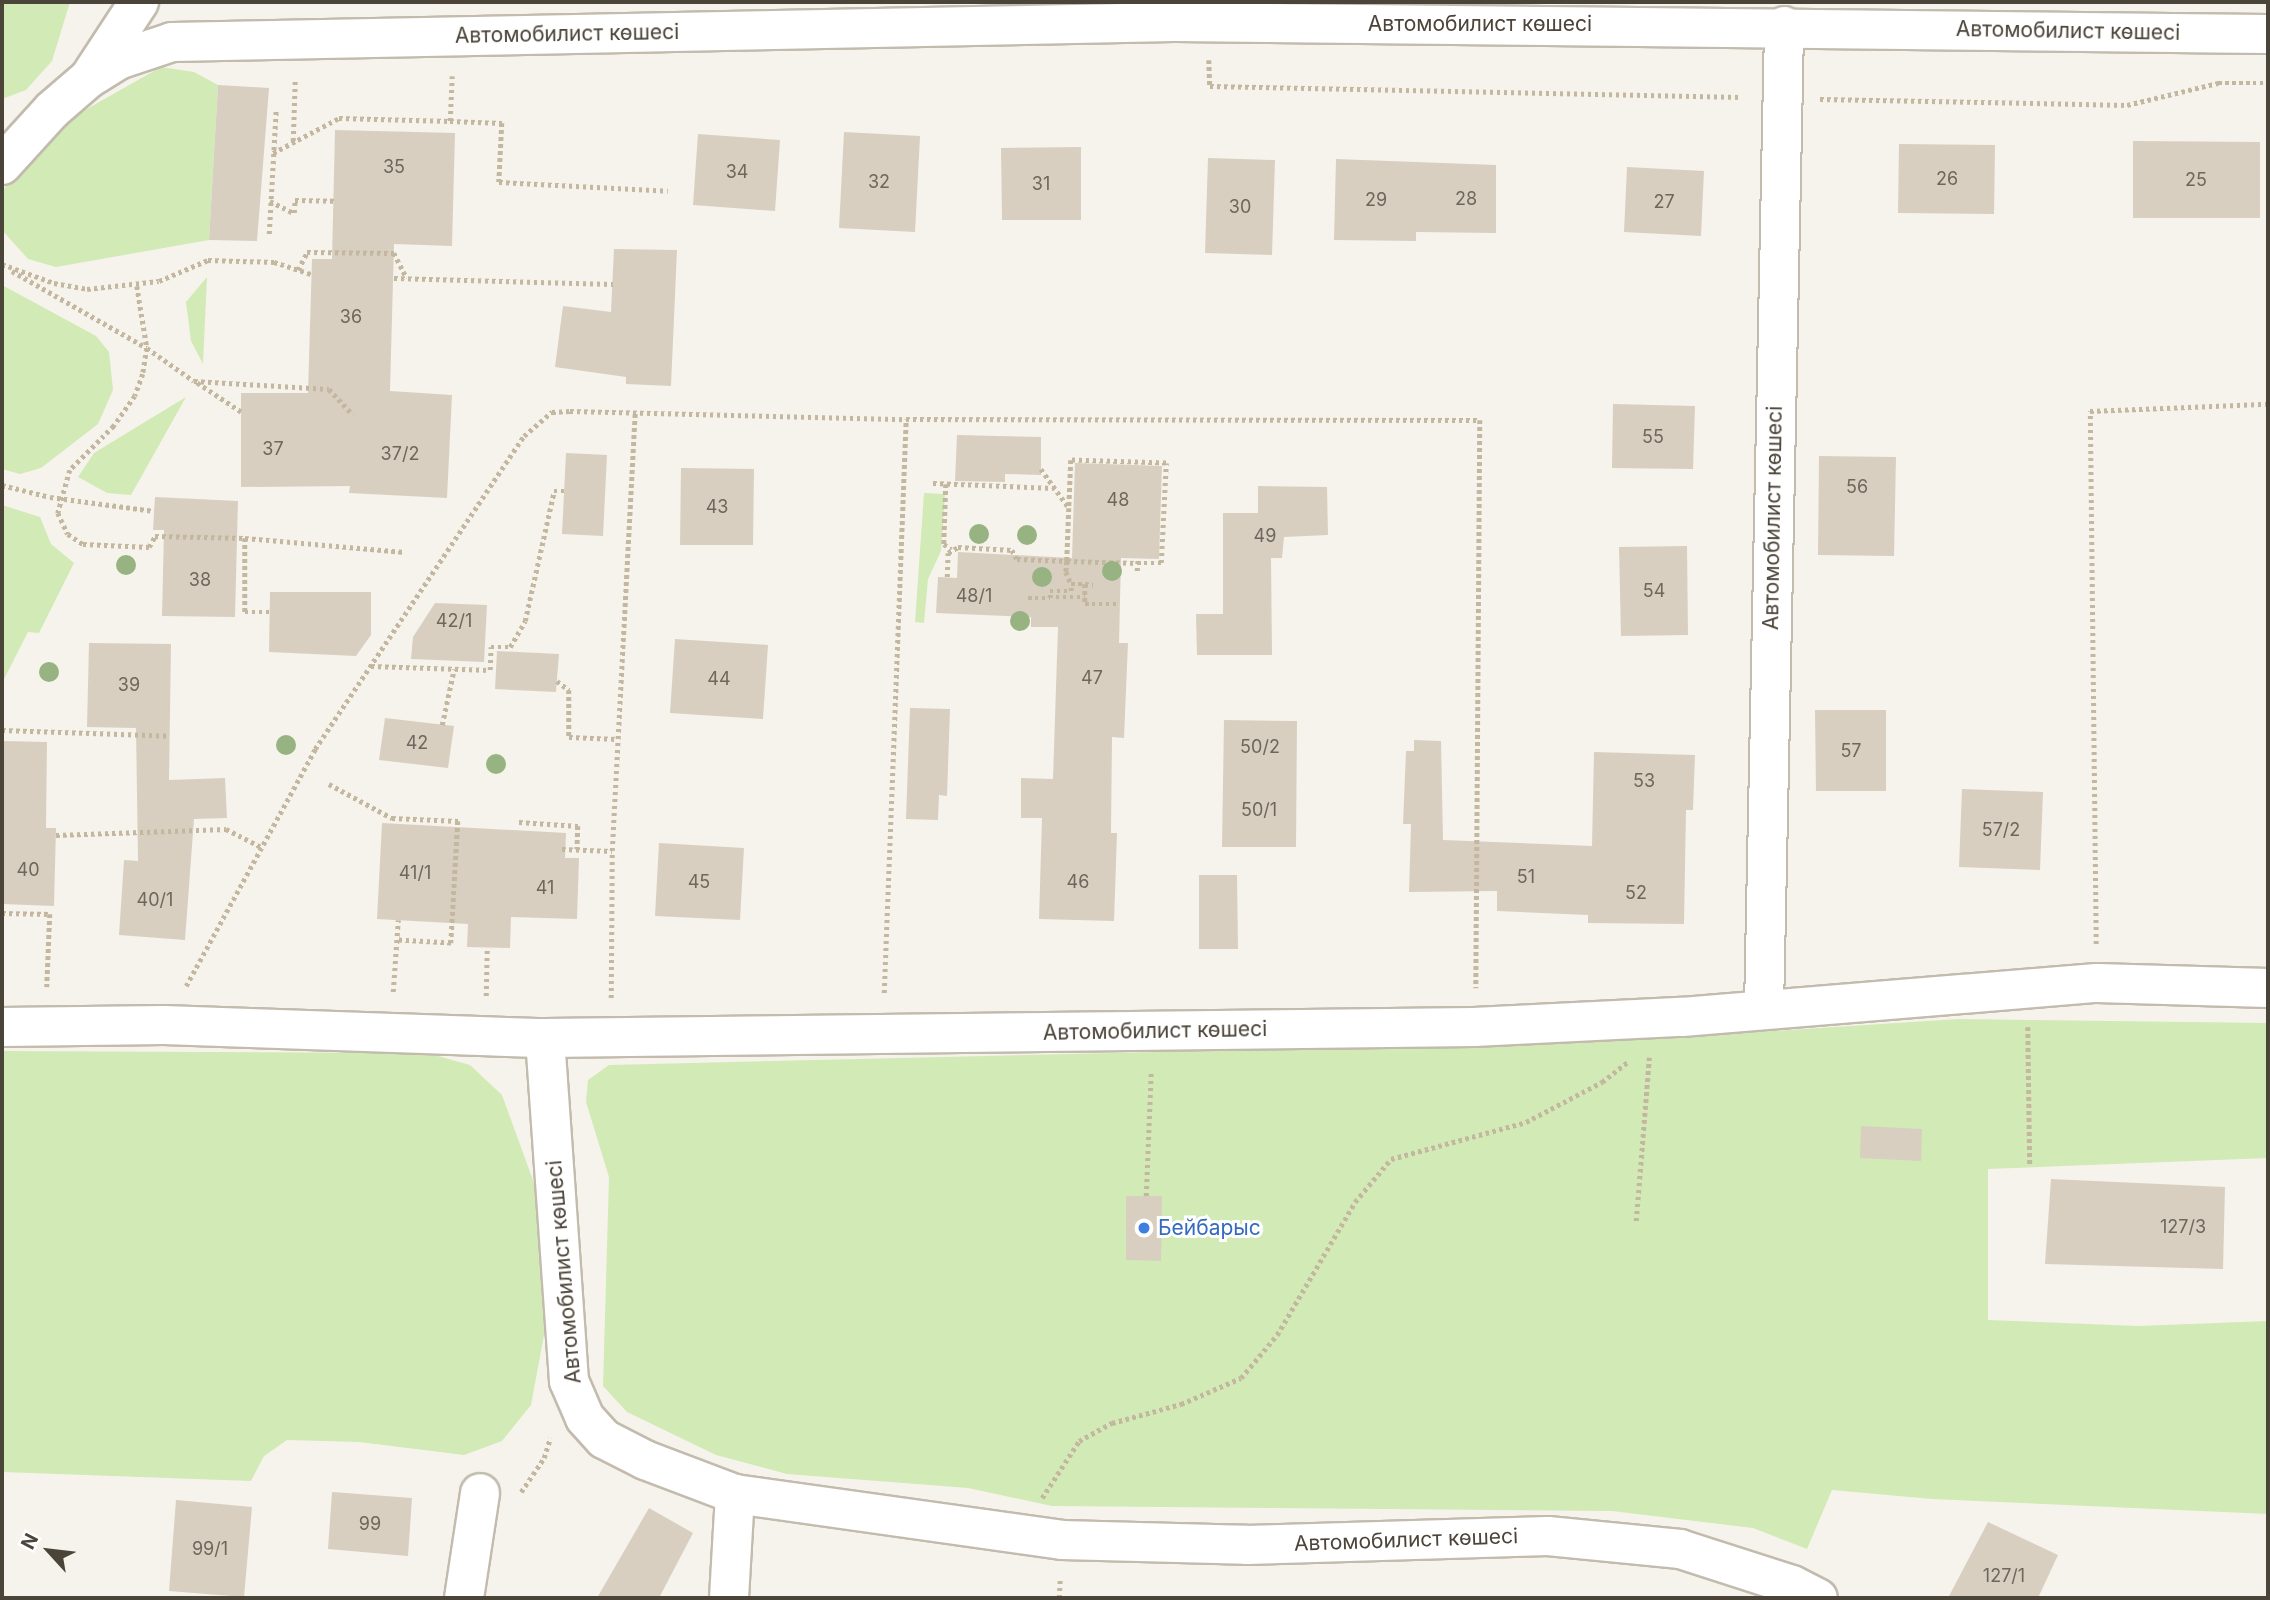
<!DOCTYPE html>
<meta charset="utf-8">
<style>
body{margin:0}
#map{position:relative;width:2270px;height:1600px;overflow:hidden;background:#f6f3ec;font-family:Inter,sans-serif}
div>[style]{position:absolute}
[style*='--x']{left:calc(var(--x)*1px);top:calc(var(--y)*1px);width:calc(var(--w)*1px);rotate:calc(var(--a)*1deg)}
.green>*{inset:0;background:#d2eab5}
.building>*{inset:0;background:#d8cfc1}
.path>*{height:4.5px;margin-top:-2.25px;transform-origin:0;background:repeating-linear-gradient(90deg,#c4b79f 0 3.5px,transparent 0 7px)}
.roads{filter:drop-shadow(2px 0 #c2bbae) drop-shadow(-2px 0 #c2bbae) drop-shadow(0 2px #c2bbae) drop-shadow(0 -2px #c2bbae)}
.minor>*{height:38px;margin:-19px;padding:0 19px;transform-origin:19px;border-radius:19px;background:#fff}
.trees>*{width:20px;height:20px;margin:-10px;border-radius:50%;background:#97b381}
.dots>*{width:19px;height:19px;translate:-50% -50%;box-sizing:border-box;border:4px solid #fff;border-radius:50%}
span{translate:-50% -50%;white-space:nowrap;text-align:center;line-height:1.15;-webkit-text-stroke:6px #fff;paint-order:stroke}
.number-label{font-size:18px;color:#6e675b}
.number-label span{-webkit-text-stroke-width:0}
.street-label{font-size:21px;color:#4b4439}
.shop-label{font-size:21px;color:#366cbe}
.left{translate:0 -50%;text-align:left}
.frame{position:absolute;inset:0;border:4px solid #4b4439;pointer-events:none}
.north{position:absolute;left:14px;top:1516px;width:70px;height:70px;-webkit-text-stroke:5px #fff;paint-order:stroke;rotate:297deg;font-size:19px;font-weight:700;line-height:28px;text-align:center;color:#4b4439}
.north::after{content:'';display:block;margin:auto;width:24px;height:32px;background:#4b4439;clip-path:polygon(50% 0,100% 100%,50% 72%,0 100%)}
</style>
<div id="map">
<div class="green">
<i style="clip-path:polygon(2px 2px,70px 2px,52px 61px,26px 90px,2px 99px)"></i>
<i style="clip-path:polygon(161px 67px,194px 72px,218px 85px,209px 240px,56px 267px,28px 259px,2px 230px,2px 194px,9px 178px,78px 114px)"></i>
<i style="clip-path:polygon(207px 277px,203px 364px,191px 341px,186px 302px)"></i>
<i style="clip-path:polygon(2px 285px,96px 336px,109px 352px,113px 390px,98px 424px,41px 468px,20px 474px,2px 469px)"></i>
<i style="clip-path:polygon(186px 397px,131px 495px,107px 493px,78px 477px,94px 453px)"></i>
<i style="clip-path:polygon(924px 493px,945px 494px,941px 551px,928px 579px,924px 623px,915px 622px)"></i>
<i style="clip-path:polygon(2px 505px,40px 517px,51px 544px,74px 563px,39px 633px,28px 632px,2px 683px)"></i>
<i style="clip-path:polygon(1958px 1019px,2268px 1023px,2268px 1158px,1988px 1169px,1988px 1320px,2138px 1326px,2268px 1321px,2268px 1514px,1932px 1499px,1832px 1490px,1807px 1549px,1753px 1528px,1612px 1511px,1052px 1506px,968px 1488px,787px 1474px,716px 1455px,627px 1412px,603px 1386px,609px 1177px,586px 1102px,588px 1080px,609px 1065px,1619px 1041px)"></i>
<i style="clip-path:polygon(2px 1051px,392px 1053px,438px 1056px,470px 1065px,502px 1095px,538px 1194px,550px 1303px,531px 1405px,502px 1441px,464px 1455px,359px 1442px,287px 1440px,264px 1456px,251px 1481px,2px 1472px)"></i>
</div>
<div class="building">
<i style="clip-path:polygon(218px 85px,269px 88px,257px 241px,209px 240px)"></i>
<i style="clip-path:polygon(335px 130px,455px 133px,452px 246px,394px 244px,390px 391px,452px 395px,447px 498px,349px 493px,350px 486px,241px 487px,241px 393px,308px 393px,312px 259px,332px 259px)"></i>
<i style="clip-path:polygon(844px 132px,920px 136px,915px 232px,839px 228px)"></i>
<i style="clip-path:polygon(698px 134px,780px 140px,775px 211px,693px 205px)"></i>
<i style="clip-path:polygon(2133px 141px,2260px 142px,2260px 218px,2133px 218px)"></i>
<i style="clip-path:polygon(1899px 144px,1995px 145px,1994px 214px,1898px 213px)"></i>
<i style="clip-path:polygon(1081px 147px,1081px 220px,1002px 220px,1001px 148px)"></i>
<i style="clip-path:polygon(1208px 158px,1275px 160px,1272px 255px,1205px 253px)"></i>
<i style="clip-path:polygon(1336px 159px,1496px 165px,1496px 233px,1416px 232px,1416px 241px,1334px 240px)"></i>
<i style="clip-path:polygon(1627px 167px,1704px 171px,1701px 236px,1624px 232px)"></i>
<i style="clip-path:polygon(614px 249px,677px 250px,671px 386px,626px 384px,626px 377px,555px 367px,563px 306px,611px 312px)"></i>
<i style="clip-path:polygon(1613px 404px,1695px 406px,1693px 469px,1612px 468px)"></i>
<i style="clip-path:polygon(957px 435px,1041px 437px,1041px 475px,1005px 474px,1005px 482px,955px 481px)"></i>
<i style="clip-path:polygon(566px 453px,607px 455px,603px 536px,562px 534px)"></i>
<i style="clip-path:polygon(1819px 456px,1896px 457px,1894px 556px,1818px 555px)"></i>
<i style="clip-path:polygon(1075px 463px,1162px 466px,1159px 559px,1121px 558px,1119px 643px,1128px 643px,1124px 738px,1112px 737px,1111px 833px,1117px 833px,1114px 921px,1039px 919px,1042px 818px,1021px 818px,1021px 778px,1053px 779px,1058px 627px,1031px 627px,1031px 617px,936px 613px,938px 577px,957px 578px,958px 552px,1072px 558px)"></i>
<i style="clip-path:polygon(681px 468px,754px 469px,753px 545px,680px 545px)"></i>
<i style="clip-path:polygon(1258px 486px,1327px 487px,1328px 535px,1284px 537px,1282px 558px,1271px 558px,1272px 655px,1197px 655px,1196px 614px,1223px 614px,1223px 513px,1258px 513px)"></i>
<i style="clip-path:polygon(155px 497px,238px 501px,235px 617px,162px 616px,164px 530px,153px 530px)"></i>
<i style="clip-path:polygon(1687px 546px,1688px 635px,1621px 636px,1619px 547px)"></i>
<i style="clip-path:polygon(270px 592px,371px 592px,371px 635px,356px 656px,269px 652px)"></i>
<i style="clip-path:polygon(435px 603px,487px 605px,484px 662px,411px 659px,413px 637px)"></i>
<i style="clip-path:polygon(675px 639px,768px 645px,763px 719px,670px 713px)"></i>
<i style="clip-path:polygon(89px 643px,171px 644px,169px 780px,225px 778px,227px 818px,194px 819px,185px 940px,119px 935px,124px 860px,138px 861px,136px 728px,87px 727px)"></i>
<i style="clip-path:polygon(497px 651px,559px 654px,556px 692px,495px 689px)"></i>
<i style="clip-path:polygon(910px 708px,950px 709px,947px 796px,939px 795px,938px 820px,906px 819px)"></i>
<i style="clip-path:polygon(1815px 710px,1886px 710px,1886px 791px,1816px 791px)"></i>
<i style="clip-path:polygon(385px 718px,454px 726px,448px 768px,379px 760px)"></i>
<i style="clip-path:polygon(1224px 720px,1297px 721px,1296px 847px,1222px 847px)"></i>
<i style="clip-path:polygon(1414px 740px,1441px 741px,1443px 840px,1592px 846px,1594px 752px,1695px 755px,1693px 810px,1686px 810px,1684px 924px,1588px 923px,1588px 915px,1497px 911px,1497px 891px,1409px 892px,1411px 824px,1403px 824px,1406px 751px,1414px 751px)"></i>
<i style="clip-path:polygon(2px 741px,47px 742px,46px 828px,56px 828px,54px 906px,2px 904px)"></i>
<i style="clip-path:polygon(1962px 789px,2043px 792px,2040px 870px,1959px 867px)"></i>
<i style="clip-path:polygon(382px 823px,566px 833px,565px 858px,579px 858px,577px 919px,511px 917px,510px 948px,467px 947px,468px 924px,377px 919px)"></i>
<i style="clip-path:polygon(659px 843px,744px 848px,740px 920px,655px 916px)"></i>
<i style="clip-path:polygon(1199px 875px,1237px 875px,1238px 949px,1199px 949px)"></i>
<i style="clip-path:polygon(1861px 1126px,1922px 1129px,1921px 1161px,1860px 1158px)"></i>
<i style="clip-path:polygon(2051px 1179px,2225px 1187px,2223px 1269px,2045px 1264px)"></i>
<i style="clip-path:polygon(1126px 1196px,1162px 1196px,1161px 1261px,1126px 1260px)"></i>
<i style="clip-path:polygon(332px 1492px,412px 1498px,408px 1556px,328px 1549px)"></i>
<i style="clip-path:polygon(176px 1500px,252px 1507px,244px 1597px,169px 1591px)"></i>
<i style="clip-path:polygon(649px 1508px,693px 1533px,659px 1598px,597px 1598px)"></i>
<i style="clip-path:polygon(1988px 1522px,2058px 1555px,2038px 1598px,1948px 1598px)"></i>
</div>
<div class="path">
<i style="--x:1209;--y:60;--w:26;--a:88"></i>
<i style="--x:1210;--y:86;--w:532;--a:1.18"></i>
<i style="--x:1820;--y:99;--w:307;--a:1.1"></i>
<i style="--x:2127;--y:105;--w:94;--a:-13.6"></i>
<i style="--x:2218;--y:83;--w:50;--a:0"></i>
<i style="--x:450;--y:121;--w:52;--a:2.2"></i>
<i style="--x:502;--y:123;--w:59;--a:92.9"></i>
<i style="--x:499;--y:182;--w:169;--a:3"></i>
<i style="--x:293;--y:141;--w:61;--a:-88.1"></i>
<i style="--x:273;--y:153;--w:75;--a:-27.9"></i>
<i style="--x:339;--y:118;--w:111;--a:1.5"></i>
<i style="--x:450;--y:121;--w:45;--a:-87.5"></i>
<i style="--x:270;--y:201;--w:27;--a:27"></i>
<i style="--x:294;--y:213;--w:13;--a:-86"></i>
<i style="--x:295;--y:200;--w:39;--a:1"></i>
<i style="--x:269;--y:234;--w:125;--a:-86.8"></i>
<i style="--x:2;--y:264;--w:55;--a:20.1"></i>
<i style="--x:54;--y:283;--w:34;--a:10"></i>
<i style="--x:87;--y:289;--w:72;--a:-6.3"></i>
<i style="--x:159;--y:281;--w:53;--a:-23.2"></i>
<i style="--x:208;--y:260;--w:66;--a:1.7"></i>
<i style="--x:274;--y:262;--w:40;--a:18"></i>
<i style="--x:298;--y:270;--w:20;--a:-63"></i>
<i style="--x:307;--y:252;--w:87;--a:0.7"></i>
<i style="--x:394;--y:253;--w:28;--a:63"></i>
<i style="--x:12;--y:271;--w:155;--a:29.7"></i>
<i style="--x:147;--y:348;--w:57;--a:35.1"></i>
<i style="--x:394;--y:278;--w:219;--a:1.6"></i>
<i style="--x:137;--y:286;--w:63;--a:80.8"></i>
<i style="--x:147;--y:348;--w:26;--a:99"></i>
<i style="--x:143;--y:374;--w:23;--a:110"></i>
<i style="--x:135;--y:396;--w:37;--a:125"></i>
<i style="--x:114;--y:426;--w:62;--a:135"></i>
<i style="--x:70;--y:470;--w:45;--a:105.6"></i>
<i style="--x:58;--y:513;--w:23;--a:65"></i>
<i style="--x:68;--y:534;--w:18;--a:34"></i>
<i style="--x:83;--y:544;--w:66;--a:2.6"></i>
<i style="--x:149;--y:547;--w:13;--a:-61"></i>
<i style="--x:155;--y:536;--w:90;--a:1.3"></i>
<i style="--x:245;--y:538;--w:160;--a:5"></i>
<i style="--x:241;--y:412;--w:56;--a:-146.6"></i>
<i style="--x:194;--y:381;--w:135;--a:3.4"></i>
<i style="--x:329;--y:389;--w:35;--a:47"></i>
<i style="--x:1041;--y:469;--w:48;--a:54.3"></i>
<i style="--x:933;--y:483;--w:121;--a:2.4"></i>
<i style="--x:946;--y:484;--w:60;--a:91.9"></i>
<i style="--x:944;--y:544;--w:9;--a:36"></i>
<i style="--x:2;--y:485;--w:49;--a:14"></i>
<i style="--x:50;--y:497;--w:105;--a:7.7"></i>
<i style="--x:245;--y:538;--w:74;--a:90"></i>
<i style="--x:245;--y:612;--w:25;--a:0"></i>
<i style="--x:1137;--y:571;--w:13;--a:-86"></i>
<i style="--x:947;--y:577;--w:24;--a:-88"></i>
<i style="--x:948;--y:553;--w:12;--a:-31"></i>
<i style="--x:958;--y:547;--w:54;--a:3.2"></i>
<i style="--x:1012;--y:550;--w:10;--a:61"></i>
<i style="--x:1017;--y:559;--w:50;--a:2.3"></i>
<i style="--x:1067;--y:561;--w:70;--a:1.6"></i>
<i style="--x:1137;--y:563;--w:24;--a:0"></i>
<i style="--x:1161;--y:563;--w:100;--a:-87.1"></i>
<i style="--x:1166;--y:463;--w:95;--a:-178.2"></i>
<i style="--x:1071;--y:460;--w:48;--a:92.4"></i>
<i style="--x:1069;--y:508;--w:53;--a:92.2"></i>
<i style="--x:1067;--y:561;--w:11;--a:95"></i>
<i style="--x:1066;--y:572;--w:13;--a:67"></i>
<i style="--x:1085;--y:584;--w:8;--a:7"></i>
<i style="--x:1056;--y:597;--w:29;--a:0"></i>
<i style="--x:1028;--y:598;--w:22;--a:0"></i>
<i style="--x:1050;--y:598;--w:7;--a:-90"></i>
<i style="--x:1050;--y:591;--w:21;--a:0"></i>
<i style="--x:1071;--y:591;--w:7;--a:-90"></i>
<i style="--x:1071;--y:584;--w:14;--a:0"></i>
<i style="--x:1085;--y:584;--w:20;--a:90"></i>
<i style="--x:1085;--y:604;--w:35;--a:0"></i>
<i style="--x:371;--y:666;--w:119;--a:1.9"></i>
<i style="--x:490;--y:670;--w:23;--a:-88"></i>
<i style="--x:491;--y:647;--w:19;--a:0"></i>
<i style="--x:510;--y:647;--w:30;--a:-60"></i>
<i style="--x:525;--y:621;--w:133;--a:-77.4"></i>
<i style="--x:554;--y:491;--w:11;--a:0"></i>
<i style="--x:557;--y:681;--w:15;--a:37"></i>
<i style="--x:569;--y:690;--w:47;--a:90"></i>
<i style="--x:569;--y:737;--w:49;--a:2.3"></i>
<i style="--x:442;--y:725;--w:57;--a:-77.9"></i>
<i style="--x:2;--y:730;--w:168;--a:2"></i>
<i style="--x:329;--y:784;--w:72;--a:28.4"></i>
<i style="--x:392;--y:818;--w:66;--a:2.6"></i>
<i style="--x:458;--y:821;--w:122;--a:93.3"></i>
<i style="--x:451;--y:943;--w:53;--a:-176.8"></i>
<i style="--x:519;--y:822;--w:59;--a:3.9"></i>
<i style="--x:578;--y:826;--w:23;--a:92"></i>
<i style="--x:56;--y:835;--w:170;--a:-2"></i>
<i style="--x:226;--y:829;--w:39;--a:27"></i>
<i style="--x:562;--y:849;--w:50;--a:2.3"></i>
<i style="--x:2;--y:913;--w:48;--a:1.2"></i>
<i style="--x:50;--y:914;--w:73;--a:92.4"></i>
<i style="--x:2096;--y:944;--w:533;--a:-90.64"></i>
<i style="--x:2090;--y:411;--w:178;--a:-2.3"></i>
<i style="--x:186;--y:986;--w:270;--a:-61.4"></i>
<i style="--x:315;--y:749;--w:376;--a:-56.3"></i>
<i style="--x:524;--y:436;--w:37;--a:-41"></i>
<i style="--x:552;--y:412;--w:18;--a:-3"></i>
<i style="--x:570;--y:411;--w:336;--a:1.4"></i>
<i style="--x:906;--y:419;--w:574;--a:0.1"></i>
<i style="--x:1480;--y:420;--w:568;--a:90.4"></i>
<i style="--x:393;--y:992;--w:72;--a:-86"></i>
<i style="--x:884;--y:993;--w:574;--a:-87.81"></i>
<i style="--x:486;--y:996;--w:48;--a:-88.8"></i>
<i style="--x:611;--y:998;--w:147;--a:-89.6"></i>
<i style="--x:612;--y:851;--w:439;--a:-87"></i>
<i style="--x:2028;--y:1027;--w:139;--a:89.2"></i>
<i style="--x:1146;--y:1196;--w:125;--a:-87.7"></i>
<i style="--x:1636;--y:1221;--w:164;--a:-85.4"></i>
<i style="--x:521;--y:1492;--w:41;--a:-55.9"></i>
<i style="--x:544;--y:1458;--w:21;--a:-73"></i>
<i style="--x:1042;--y:1498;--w:68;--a:-57"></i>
<i style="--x:1079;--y:1441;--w:38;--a:-29"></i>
<i style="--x:1112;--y:1423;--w:72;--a:-15.4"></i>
<i style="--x:1181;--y:1404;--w:65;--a:-23.4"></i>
<i style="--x:1241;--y:1378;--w:56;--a:-50.1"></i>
<i style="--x:1277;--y:1335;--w:154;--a:-59.6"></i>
<i style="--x:1355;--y:1202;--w:56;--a:-50.1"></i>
<i style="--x:1391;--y:1159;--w:140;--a:-15.3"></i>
<i style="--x:1526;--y:1122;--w:86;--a:-27.8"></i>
<i style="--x:1602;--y:1082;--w:33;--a:-38"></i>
<i style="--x:1059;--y:1598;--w:20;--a:-87"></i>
</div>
<div class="roads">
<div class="minor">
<i style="--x:93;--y:72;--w:84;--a:-56.7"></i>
<i style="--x:2;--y:165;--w:74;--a:-47.7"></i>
<i style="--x:52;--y:110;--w:48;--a:-40.7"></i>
<i style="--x:88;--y:79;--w:36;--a:-32"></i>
<i style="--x:118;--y:60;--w:57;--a:-18.4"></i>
<i style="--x:172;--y:42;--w:1004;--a:-1.14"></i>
<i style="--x:1176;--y:22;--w:1092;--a:0.63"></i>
<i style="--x:1764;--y:1009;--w:983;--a:-88.83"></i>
<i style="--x:2;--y:1027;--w:162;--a:-0.7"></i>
<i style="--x:164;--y:1025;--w:381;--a:2"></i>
<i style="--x:545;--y:1038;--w:929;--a:-0.68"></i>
<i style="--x:1474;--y:1027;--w:208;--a:-2.8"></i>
<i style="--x:1682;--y:1017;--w:416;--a:-4.7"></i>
<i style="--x:2097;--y:983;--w:171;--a:1.7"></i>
<i style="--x:545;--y:1038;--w:344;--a:86"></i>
<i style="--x:569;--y:1381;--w:40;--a:66.6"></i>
<i style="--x:585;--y:1418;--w:28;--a:48"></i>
<i style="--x:604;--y:1439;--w:46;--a:27.1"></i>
<i style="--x:645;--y:1460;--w:96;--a:20.7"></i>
<i style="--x:735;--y:1494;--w:330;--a:8"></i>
<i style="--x:1062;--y:1540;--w:185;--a:1.5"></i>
<i style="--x:1247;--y:1545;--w:301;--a:-1.7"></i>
<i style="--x:1548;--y:1536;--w:133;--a:5.6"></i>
<i style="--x:1680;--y:1549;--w:118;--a:17.8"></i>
<i style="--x:1792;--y:1585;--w:29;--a:27"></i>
<i style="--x:464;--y:1598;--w:106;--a:-81.3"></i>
<i style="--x:729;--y:1598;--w:104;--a:-86.7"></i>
</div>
</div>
<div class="trees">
<i style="left:979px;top:534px"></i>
<i style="left:1027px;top:535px"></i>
<i style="left:126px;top:565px"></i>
<i style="left:1112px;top:571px"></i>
<i style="left:1042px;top:577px"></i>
<i style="left:1020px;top:621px"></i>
<i style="left:49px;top:672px"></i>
<i style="left:286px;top:745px"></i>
<i style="left:496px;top:764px"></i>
</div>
<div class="dots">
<i style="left:1144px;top:1228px;background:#3f7fe0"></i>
</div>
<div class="number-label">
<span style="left:394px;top:167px">35</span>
<span style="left:737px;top:172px">34</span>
<span style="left:1947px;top:179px">26</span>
<span style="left:2196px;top:180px">25</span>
<span style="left:879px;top:182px">32</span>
<span style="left:1041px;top:184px">31</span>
<span style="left:1466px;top:199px">28</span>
<span style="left:1376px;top:200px">29</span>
<span style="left:1664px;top:202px">27</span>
<span style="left:1240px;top:207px">30</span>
<span style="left:351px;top:317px">36</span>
<span style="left:1653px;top:437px">55</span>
<span style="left:273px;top:449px">37</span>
<span style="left:400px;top:454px">37/2</span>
<span style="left:1857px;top:487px">56</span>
<span style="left:1118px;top:500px">48</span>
<span style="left:717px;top:507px">43</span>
<span style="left:1265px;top:536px">49</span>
<span style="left:200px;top:580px">38</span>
<span style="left:1654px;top:591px">54</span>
<span style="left:974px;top:596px">48/1</span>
<span style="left:454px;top:621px">42/1</span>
<span style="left:1092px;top:678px">47</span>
<span style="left:719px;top:679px">44</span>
<span style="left:129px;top:685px">39</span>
<span style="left:417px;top:743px">42</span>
<span style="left:1260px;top:747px">50/2</span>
<span style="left:1851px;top:751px">57</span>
<span style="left:1644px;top:781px">53</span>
<span style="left:1259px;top:810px">50/1</span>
<span style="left:2001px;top:830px">57/2</span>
<span style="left:28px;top:870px">40</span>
<span style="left:415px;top:873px">41/1</span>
<span style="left:1526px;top:877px">51</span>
<span style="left:699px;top:882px">45</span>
<span style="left:1078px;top:882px">46</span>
<span style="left:545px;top:888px">41</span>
<span style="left:1636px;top:893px">52</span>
<span style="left:155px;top:900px">40/1</span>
<span style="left:2183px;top:1227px">127/3</span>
<span style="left:370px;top:1524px">99</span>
<span style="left:210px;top:1549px">99/1</span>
<span style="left:2004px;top:1576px">127/1</span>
</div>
<div class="street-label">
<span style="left:1480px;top:24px">Автомобилист көшесі</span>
<span style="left:2068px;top:31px;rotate:1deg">Автомобилист көшесі</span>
<span style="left:567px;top:34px;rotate:-1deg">Автомобилист көшесі</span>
<span style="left:1773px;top:518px;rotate:-89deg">Автомобилист көшесі</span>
<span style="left:1155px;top:1031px;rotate:-1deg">Автомобилист көшесі</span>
<span style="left:564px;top:1272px;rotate:-95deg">Автомобилист көшесі</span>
<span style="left:1406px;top:1540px;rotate:-2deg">Автомобилист көшесі</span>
</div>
<div class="shop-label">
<span class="left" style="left:1158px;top:1228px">Бейбарыс</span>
</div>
<div class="frame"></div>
<div class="north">N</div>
</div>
